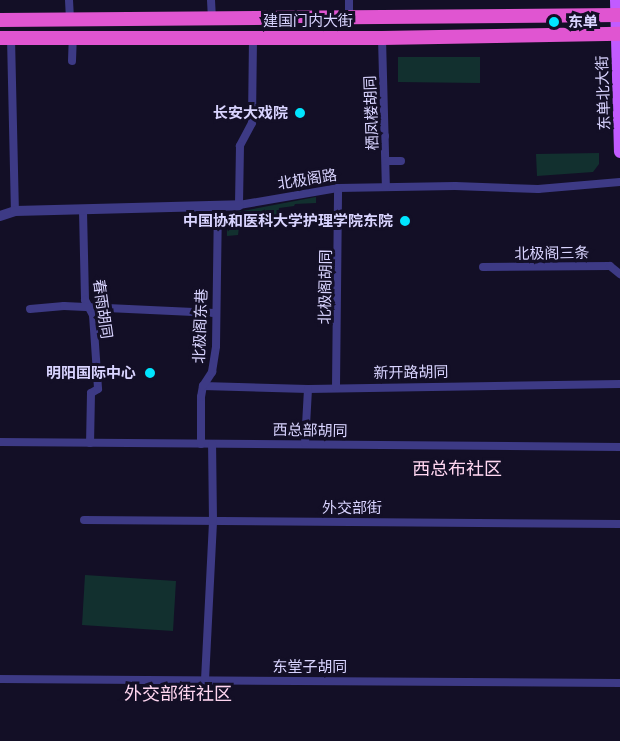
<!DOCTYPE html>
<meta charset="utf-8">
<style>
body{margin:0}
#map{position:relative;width:620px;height:741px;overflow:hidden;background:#130f26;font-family:Manrope,"Noto Sans SC",sans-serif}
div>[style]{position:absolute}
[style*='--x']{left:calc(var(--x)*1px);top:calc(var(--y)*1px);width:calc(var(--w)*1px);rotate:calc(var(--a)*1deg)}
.green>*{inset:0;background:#12302f}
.minor>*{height:8px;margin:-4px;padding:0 4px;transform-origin:4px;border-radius:4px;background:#3d3a85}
.tertiary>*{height:10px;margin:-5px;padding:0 5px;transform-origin:5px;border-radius:5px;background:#3d3a85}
.primary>*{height:12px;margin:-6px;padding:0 6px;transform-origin:6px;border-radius:6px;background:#c25bff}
.trunk>*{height:14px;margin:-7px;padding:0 7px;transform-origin:7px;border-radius:7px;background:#e055d1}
.dots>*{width:16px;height:16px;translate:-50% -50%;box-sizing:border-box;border:3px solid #130f26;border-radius:50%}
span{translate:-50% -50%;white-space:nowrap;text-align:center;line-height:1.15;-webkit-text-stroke:6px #130f26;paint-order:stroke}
.street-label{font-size:15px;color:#d9d4ff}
.poi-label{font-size:15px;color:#d9d4ff;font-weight:700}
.left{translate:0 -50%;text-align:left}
.right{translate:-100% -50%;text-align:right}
.quarter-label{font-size:18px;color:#ffd6f0}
</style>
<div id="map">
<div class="green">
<i style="clip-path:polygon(398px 57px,480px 57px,480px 83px,398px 82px)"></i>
<i style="clip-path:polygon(599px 153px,599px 164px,593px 172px,537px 176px,536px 154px)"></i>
<i style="clip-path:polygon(316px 197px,316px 203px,295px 204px,294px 206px,279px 208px,278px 216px,254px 216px,253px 223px,245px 222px,245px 226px,239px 227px,238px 235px,227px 236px,227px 214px)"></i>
<i style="clip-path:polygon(85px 575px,176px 581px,173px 631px,82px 625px)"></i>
</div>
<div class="minor">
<i style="--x:69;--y:0;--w:19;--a:87"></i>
<i style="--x:211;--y:0;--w:17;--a:87"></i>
<i style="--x:349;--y:0;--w:16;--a:90"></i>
<i style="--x:11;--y:38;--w:173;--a:88.7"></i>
<i style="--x:253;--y:38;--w:85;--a:90.7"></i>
<i style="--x:252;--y:123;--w:26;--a:118"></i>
<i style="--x:240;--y:146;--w:59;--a:91"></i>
<i style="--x:239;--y:205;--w:100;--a:-9.7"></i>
<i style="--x:338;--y:188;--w:117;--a:-1"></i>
<i style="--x:455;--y:186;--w:83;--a:2.1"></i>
<i style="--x:538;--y:189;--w:82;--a:-4.9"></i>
<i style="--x:382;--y:38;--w:149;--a:88.5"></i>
<i style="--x:72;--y:61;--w:23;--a:-88"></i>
<i style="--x:372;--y:136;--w:13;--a:0"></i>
<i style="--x:386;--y:161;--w:15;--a:0"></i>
<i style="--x:83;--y:211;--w:89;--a:88.7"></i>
<i style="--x:85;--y:300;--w:17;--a:62"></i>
<i style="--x:93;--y:315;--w:74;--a:86.1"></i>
<i style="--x:98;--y:389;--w:8;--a:150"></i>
<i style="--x:91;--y:393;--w:50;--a:91.1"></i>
<i style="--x:483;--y:267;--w:127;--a:-0.5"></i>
<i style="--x:610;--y:266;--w:13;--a:39"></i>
<i style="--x:30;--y:309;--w:34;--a:-5"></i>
<i style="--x:64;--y:306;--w:151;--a:2.7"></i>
<i style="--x:203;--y:386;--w:105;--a:1.6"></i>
<i style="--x:308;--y:389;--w:312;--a:-0.9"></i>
<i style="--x:336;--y:387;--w:199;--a:-89.4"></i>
<i style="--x:0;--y:442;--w:620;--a:0.46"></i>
<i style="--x:305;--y:443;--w:54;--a:-86.8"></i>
<i style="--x:201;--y:444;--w:47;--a:-90"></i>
<i style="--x:201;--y:397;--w:11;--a:-80"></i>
<i style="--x:203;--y:386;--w:17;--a:-57"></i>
<i style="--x:212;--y:372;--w:26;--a:-81"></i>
<i style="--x:216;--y:346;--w:140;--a:-89.2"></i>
<i style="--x:84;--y:520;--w:536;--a:0.43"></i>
<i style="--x:0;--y:679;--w:620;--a:0.37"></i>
<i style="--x:205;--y:680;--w:159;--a:-87.1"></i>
<i style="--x:213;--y:521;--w:77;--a:-90.7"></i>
</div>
<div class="tertiary">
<i style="--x:0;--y:216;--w:16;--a:-18"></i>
<i style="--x:15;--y:211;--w:224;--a:-1.5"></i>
</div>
<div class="primary">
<i style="--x:616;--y:0;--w:152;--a:88.5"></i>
</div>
<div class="trunk">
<i style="--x:0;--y:20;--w:620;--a:-0.46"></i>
<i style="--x:0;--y:38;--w:382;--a:0"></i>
<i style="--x:382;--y:38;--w:238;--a:-1"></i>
</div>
<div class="dots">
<i style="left:554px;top:22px;background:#00e5ff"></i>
<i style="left:300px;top:113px;background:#00e5ff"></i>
<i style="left:405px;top:221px;background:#00e5ff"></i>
<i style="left:150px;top:373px;background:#00e5ff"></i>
</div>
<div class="street-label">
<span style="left:308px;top:21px">建国门内大街</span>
<span style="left:603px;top:93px;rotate:-92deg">东单北大街</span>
<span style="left:371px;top:113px;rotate:-92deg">栖凤楼胡同</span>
<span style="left:307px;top:179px;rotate:-9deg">北极阁路</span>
<span style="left:552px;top:253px;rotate:-1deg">北极阁三条</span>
<span style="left:325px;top:287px;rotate:-89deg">北极阁胡同</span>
<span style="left:103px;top:309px;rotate:82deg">春雨胡同</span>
<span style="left:200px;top:326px;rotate:-88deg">北极阁东巷</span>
<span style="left:411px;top:372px;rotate:-1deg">新开路胡同</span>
<span style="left:310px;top:430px;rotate:1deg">西总部胡同</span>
<span style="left:352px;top:508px">外交部街</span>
<span style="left:310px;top:667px">东堂子胡同</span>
</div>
<div class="poi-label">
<span class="left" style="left:568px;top:22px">东单</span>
<span class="right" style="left:288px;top:113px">长安大戏院</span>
<span class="right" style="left:393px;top:221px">中国协和医科大学护理学院东院</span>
<span class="right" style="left:136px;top:373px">明阳国际中心</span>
</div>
<div class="quarter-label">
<span style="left:457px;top:468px">西总布社区</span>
<span style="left:178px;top:693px">外交部街社区</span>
</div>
</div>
